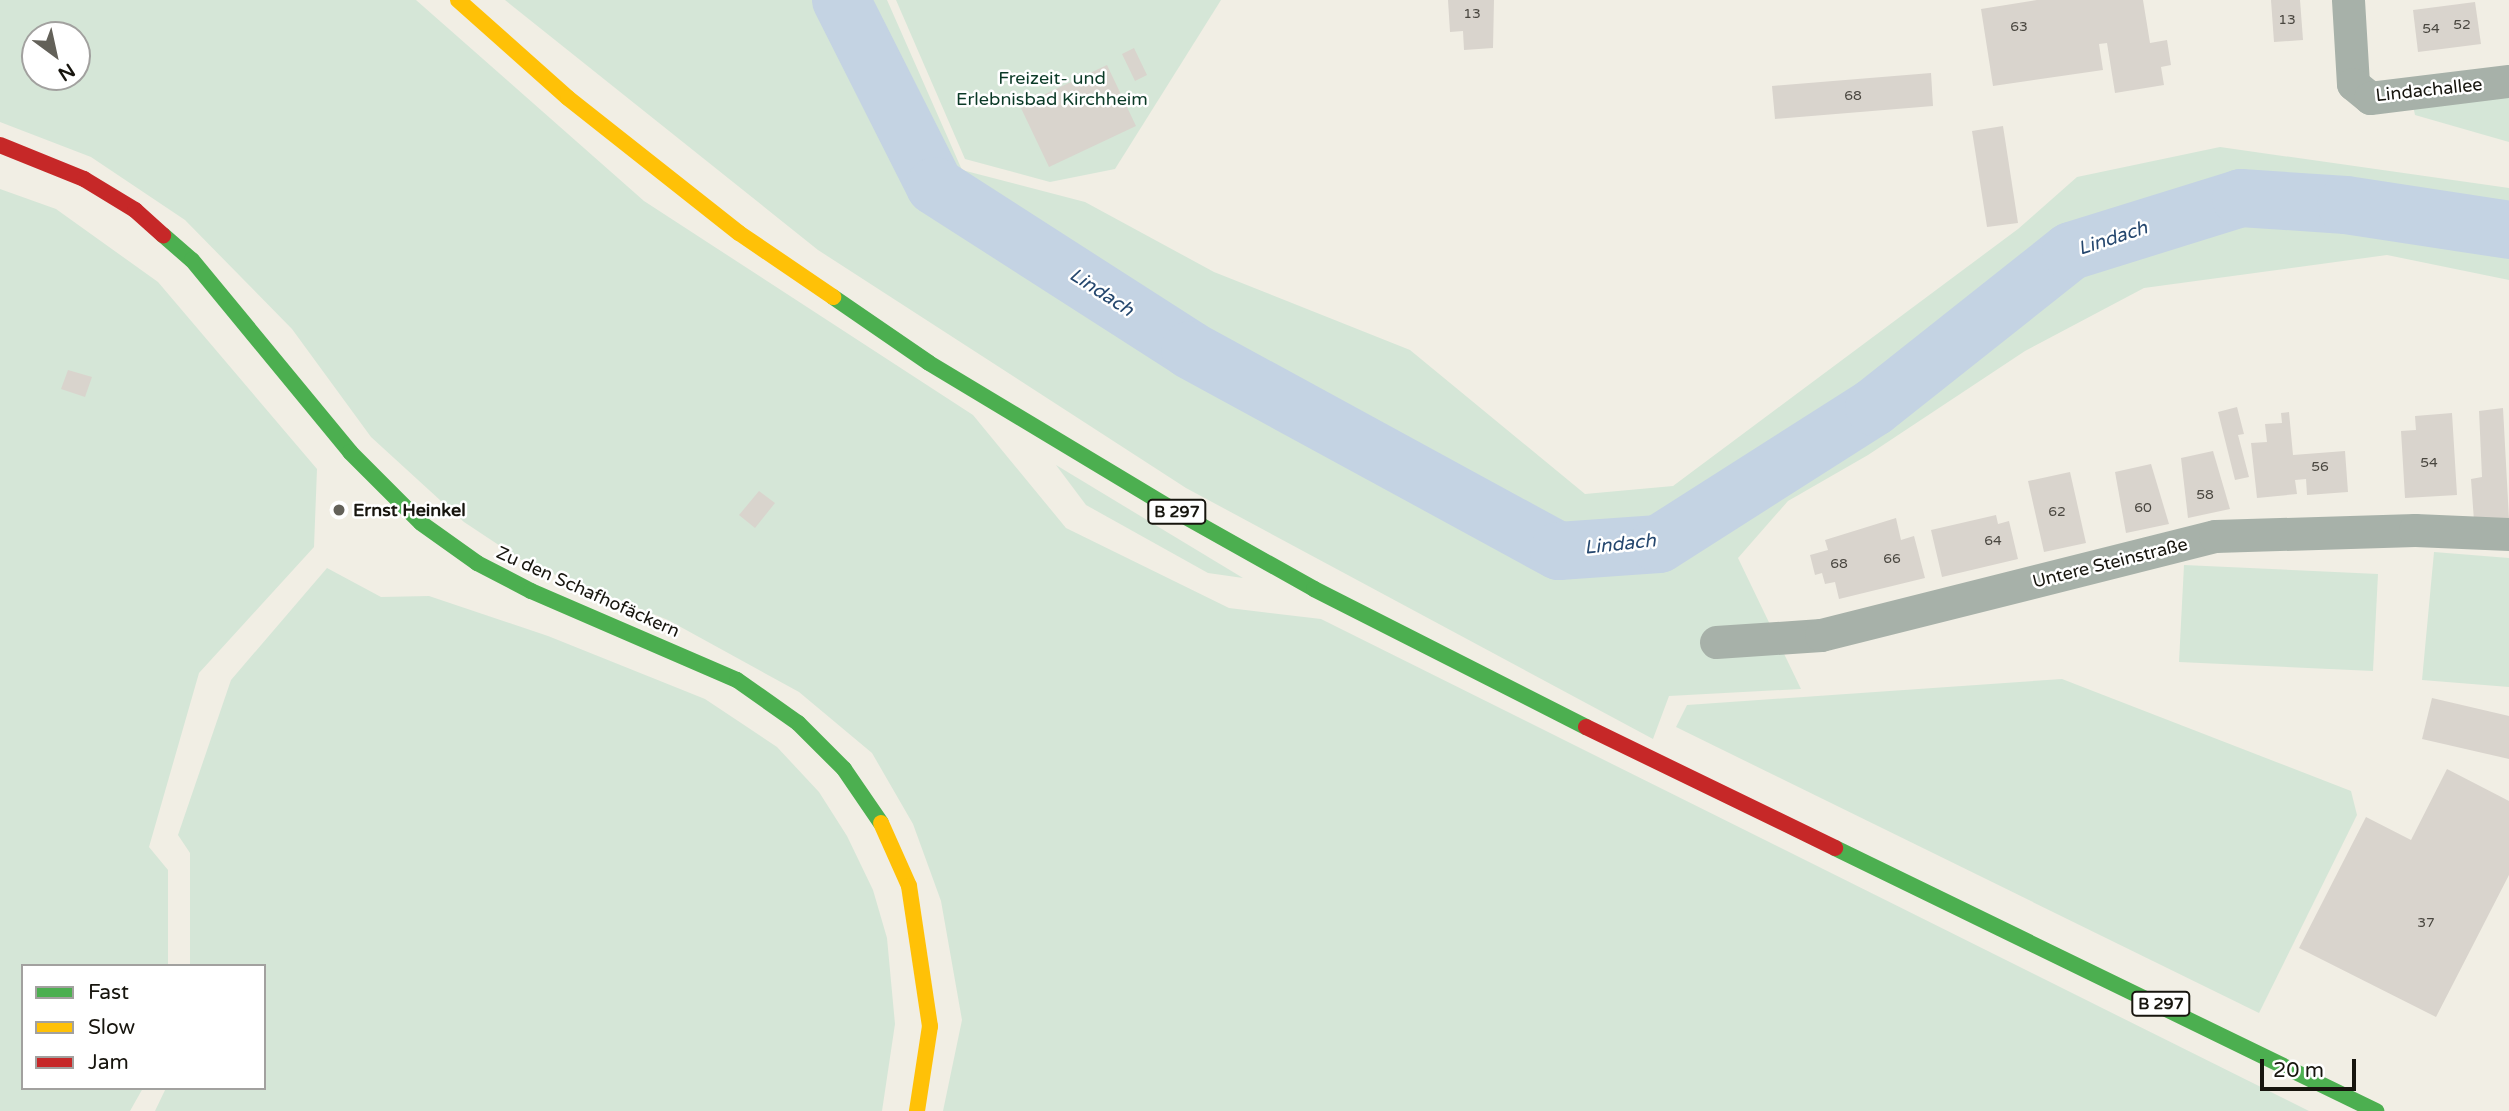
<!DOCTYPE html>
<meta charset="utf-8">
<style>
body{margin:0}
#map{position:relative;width:2509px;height:1111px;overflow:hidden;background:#f1eee4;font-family:"Varela Round",sans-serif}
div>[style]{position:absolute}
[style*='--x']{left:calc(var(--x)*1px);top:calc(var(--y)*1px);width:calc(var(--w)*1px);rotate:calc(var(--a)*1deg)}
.green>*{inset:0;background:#d5e6d7}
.river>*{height:58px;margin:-29px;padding:0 29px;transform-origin:29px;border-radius:29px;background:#c4d3e3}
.building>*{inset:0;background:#d9d4cd}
.street>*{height:33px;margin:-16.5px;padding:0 16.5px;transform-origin:16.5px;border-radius:16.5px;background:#a7b1a9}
.fast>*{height:16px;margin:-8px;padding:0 8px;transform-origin:8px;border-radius:8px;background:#4caf50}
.slow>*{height:16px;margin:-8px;padding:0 8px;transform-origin:8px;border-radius:8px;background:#ffc107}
.jam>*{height:16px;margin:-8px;padding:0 8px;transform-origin:8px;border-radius:8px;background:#c62828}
.dots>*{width:19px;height:19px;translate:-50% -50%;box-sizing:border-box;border:4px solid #fff;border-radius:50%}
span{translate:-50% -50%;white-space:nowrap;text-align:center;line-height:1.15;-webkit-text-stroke:5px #fff;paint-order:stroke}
.number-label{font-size:14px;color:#4a4740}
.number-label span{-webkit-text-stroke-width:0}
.shield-label span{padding:2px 5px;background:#fff;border:2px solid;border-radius:5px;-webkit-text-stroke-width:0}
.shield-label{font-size:16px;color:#17150e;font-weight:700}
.park-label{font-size:18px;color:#0b3a27}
.street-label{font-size:18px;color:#17150e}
.poi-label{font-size:18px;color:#17150e;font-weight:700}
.left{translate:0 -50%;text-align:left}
.water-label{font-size:19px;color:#25476e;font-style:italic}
.legend{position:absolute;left:21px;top:964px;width:245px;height:126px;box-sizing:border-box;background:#fff;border:2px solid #a2a19f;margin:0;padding:9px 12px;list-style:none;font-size:21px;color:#17150e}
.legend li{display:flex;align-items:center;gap:14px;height:35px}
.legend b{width:35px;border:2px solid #a2a19f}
.north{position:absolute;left:21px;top:21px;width:70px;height:70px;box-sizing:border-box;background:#fff;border:2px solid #a2a19f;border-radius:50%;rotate:147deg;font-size:19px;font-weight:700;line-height:28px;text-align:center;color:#17150e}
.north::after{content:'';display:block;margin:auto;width:24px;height:32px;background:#636159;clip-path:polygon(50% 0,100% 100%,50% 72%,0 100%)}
.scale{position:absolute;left:2260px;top:1059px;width:96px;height:32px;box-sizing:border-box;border:4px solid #17150e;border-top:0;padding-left:9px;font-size:21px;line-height:24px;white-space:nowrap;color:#17150e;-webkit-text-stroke:5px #fff;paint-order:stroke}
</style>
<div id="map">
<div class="green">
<i style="clip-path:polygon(evenodd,0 0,416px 0,644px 201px,973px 415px,1066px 528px,1229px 608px,1321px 619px,2309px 1111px,943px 1111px,962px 1020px,941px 901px,913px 824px,872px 753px,799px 692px,668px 620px,526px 563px,464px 522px,371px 437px,292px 329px,185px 220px,91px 157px,0 122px,0 0,35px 35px,77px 35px,77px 77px,35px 77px,35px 35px)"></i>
<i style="clip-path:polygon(505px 0,887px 0,962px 170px,1085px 202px,1214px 272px,1410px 350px,1585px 494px,1673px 486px,2018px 229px,2077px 177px,2220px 147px,2509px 188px,2509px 280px,2387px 255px,2144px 288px,2025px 351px,1868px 455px,1788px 501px,1738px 558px,1801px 689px,1669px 696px,1653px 739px,1186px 488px,818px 250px)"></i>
<i style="clip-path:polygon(896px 0,1221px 0,1115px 169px,1050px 182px,965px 159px)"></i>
<i style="clip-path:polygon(2509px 88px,2509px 142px,2415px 115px,2412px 101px)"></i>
<i style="clip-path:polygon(0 189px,56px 209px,158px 282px,317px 469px,314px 547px,199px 673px,149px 847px,168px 870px,168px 966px,23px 966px,23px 1088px,143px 1088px,130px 1111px,0 1111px)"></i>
<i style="clip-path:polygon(1056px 465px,1243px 578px,1208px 573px,1086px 505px)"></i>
<i style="clip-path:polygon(2434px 552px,2509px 558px,2509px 687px,2422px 680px)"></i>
<i style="clip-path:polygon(2184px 565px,2378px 574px,2373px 671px,2179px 662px)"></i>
<i style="clip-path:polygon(327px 568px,381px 597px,429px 596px,548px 636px,705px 699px,777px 747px,819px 792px,847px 836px,873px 890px,887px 938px,895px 1024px,882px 1111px,155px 1111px,166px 1088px,264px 1088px,264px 966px,190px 966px,190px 853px,178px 835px,231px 680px)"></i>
<i style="clip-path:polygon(2062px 679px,2351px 791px,2357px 815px,2259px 1013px,1676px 727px,1687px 705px)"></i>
</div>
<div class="river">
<i style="--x:841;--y:0;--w:208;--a:63.2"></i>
<i style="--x:935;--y:186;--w:303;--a:32.7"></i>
<i style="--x:1190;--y:350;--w:420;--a:28.6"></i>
<i style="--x:1559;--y:551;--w:100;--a:-4"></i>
<i style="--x:1659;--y:544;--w:255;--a:-32.5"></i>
<i style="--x:1874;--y:407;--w:251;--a:-38.4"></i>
<i style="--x:2071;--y:251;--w:178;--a:-17.3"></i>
<i style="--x:2241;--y:198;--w:105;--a:3.8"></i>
<i style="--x:2346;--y:205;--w:165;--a:8.7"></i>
</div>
<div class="building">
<i style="clip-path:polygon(1448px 0,1494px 0,1493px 48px,1464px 50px,1463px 31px,1450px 32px)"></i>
<i style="clip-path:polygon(2037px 0,2143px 0,2150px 43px,2167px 40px,2171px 65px,2161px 67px,2164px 85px,2115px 93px,2107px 43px,2099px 44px,2103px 70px,1993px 86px,1981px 9px)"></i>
<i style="clip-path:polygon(2271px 0,2300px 0,2303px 40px,2274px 42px)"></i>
<i style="clip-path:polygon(2475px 2px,2481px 44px,2418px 52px,2413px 10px)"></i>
<i style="clip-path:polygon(1134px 48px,1147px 75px,1135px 81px,1122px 54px)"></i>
<i style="clip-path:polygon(1107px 65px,1136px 126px,1049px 167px,1020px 106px)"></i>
<i style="clip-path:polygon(1931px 73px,1933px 106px,1775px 119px,1772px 86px)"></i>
<i style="clip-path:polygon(2003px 126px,2018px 223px,1987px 227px,1972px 131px)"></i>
<i style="clip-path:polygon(68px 370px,92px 377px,85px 397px,61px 389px)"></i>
<i style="clip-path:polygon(2237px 407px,2244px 434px,2238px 435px,2249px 477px,2235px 480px,2218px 412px)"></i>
<i style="clip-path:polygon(2503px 408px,2509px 519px,2474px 521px,2471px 479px,2482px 477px,2479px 411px)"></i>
<i style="clip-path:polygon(2289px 412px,2293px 455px,2345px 451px,2348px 492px,2307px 495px,2306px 479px,2295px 480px,2297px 494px,2257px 498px,2251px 443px,2267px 442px,2265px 424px,2282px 423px,2281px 413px)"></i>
<i style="clip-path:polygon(2452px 413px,2457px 495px,2405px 498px,2401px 431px,2416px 430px,2415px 416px)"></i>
<i style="clip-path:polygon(2213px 451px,2230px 509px,2188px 518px,2181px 458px)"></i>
<i style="clip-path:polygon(2151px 464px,2169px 524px,2126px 533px,2115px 472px)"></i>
<i style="clip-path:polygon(2070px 472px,2086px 543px,2044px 552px,2028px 481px)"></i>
<i style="clip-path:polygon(759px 491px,775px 503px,755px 528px,739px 515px)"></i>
<i style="clip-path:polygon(1996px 515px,1998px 524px,2009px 521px,2018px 559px,1942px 577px,1931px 530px)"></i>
<i style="clip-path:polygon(1896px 518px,1901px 540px,1914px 536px,1925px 578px,1839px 599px,1835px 582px,1825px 584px,1822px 573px,1815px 575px,1810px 555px,1828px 550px,1825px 540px)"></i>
<i style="clip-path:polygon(2432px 698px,2509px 716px,2509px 759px,2422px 739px)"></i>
<i style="clip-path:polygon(2447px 769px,2509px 801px,2509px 875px,2436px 1017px,2299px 948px,2366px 817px,2411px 840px)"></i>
</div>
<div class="street">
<i style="--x:2348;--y:0;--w:84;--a:86.6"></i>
<i style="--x:2353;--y:84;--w:22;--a:39"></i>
<i style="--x:2370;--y:98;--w:140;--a:-7"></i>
<i style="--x:1716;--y:642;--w:105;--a:-3.8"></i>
<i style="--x:1821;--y:635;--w:406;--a:-14.1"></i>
<i style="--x:2215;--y:536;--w:200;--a:-1.7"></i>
<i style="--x:2415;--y:530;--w:94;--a:2.4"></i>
</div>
<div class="fast">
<i style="--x:163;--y:235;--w:38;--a:41"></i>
<i style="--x:192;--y:260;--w:249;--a:50.5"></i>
<i style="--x:350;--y:452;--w:100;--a:45"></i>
<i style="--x:421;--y:523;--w:69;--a:35.5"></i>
<i style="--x:477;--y:563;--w:61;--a:27.4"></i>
<i style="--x:531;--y:591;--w:224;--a:23.4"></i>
<i style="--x:737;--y:680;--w:75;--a:35.2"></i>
<i style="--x:798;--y:723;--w:65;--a:45"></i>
<i style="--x:844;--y:769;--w:65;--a:55.6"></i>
<i style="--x:833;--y:297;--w:116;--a:34.5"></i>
<i style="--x:929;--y:363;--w:289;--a:31"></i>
<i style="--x:1177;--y:512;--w:157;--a:29.3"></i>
<i style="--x:1314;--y:589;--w:305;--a:26.9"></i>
<i style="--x:1835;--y:848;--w:602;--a:25.93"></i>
</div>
<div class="slow">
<i style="--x:458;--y:0;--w:147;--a:41.7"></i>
<i style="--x:568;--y:98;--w:218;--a:38.3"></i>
<i style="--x:739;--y:233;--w:114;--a:34.2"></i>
<i style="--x:881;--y:823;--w:69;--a:66"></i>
<i style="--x:909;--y:886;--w:142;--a:81.5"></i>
<i style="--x:930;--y:1026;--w:86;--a:98.7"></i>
</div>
<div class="jam">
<i style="--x:0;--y:145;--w:91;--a:22"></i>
<i style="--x:84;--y:179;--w:60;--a:31.3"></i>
<i style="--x:135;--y:210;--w:38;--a:42"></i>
<i style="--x:1586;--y:727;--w:277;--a:25.9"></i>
</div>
<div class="dots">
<i style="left:339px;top:510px;background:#636159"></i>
</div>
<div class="number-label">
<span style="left:1472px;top:14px">13</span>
<span style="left:2287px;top:20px">13</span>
<span style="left:2462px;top:25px">52</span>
<span style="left:2019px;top:27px">63</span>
<span style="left:2431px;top:29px">54</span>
<span style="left:1853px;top:96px">68</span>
<span style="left:2429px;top:463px">54</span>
<span style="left:2320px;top:467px">56</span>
<span style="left:2205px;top:495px">58</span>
<span style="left:2143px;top:508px">60</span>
<span style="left:2057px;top:512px">62</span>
<span style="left:1993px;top:541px">64</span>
<span style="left:1892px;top:559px">66</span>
<span style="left:1839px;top:564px">68</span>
<span style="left:2426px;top:923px">37</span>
</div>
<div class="shield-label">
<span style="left:1177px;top:512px">B 297</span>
<span style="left:2161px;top:1004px">B 297</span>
</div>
<div class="park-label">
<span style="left:1052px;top:89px">Freizeit- und<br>Erlebnisbad Kirchheim</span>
</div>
<div class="street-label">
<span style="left:2429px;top:90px;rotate:-6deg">Lindachallee</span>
<span style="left:2110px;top:563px;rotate:-14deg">Untere Steinstraße</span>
<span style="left:588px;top:592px;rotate:24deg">Zu den Schafhofäckern</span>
</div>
<div class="poi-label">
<span class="left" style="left:353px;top:510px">Ernst Heinkel</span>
</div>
<div class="water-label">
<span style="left:2113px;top:239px;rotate:-18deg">Lindach</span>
<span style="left:1101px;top:293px;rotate:33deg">Lindach</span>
<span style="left:1620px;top:545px;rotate:-6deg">Lindach</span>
</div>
<ul class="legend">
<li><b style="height:9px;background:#4caf50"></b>Fast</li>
<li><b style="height:9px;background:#ffc107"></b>Slow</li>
<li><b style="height:9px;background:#c62828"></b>Jam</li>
</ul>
<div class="north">N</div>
<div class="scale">20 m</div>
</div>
